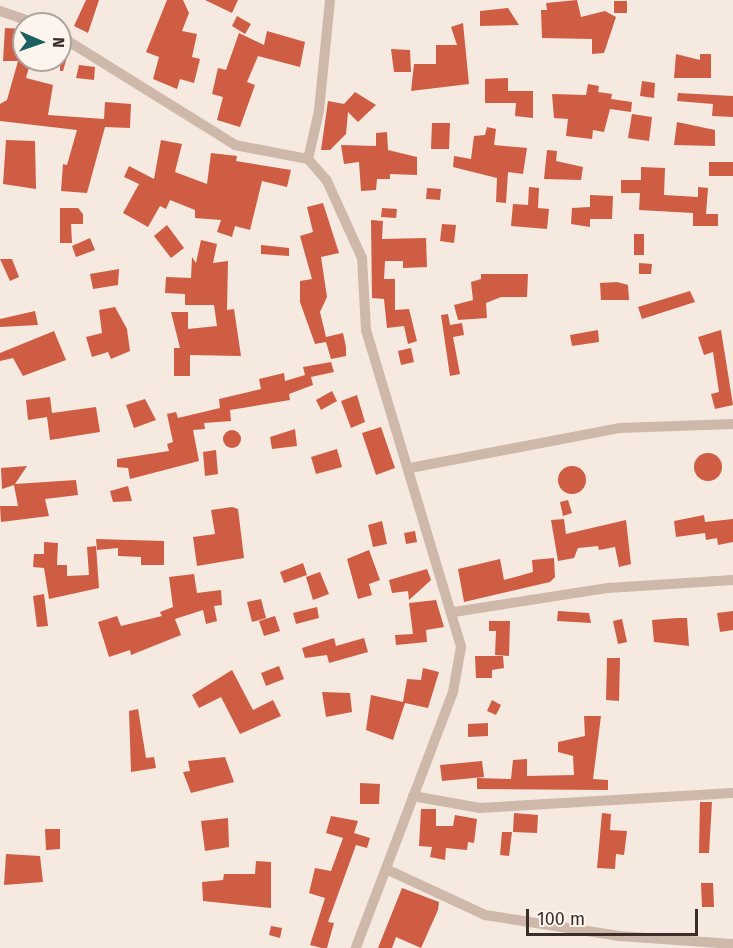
<!DOCTYPE html>
<style>
body{margin:0}
#map{position:relative;width:733px;height:948px;overflow:hidden;background:#f5e9e0;font-family:"Fira Sans",sans-serif}
div>[style]{position:absolute}
[style*='--x']{left:calc(var(--x)*1px);top:calc(var(--y)*1px);width:calc(var(--w)*1px);rotate:calc(var(--a)*1deg)}
.building>*{inset:0;background:#ce5d44}
.round{border-radius:50%}
.street>*{height:10px;margin:-5px;padding:0 5px;transform-origin:5px;border-radius:5px;background:#ceb8aa}
span{translate:-50% -50%;white-space:nowrap;text-align:center;line-height:1.15;-webkit-text-stroke:4.5px #fcf4ed;paint-order:stroke}
.north{position:absolute;left:12px;top:12px;width:60px;height:60px;box-sizing:border-box;background:#fcf4ed;border:2px solid #afa59f;border-radius:50%;rotate:92deg;font-size:16px;font-weight:700;line-height:24px;text-align:center;color:#3b2e2a}
.north::after{content:'';display:block;margin:auto;width:21px;height:27px;background:#1c6061;clip-path:polygon(50% 0,100% 100%,50% 72%,0 100%)}
.scale{position:absolute;left:526px;top:909px;width:172px;height:27px;box-sizing:border-box;border:3px solid #3b2e2a;border-top:0;padding-left:8px;font-size:18px;line-height:21px;white-space:nowrap;color:#3b2e2a;-webkit-text-stroke:4px #fcf4ed;paint-order:stroke}
</style>
<div id="map">
<div class="building">
<i style="clip-path:polygon(86px 0,99px 0,88px 33px,74px 26px)"></i>
<i style="clip-path:polygon(167px 0,183px 0,189px 13px,182px 31px,197px 34px,192px 57px,200px 59px,194px 83px,180px 79px,177px 89px,153px 79px,159px 57px,146px 52px)"></i>
<i style="clip-path:polygon(205px 0,238px 0,232px 13px)"></i>
<i style="clip-path:polygon(577px 0,581px 17px,605px 11px,616px 17px,604px 53px,592px 54px,592px 39px,542px 38px,541px 10px,547px 10px,546px 3px)"></i>
<i style="clip-path:polygon(614px 1px,627px 1px,627px 13px,614px 13px)"></i>
<i style="clip-path:polygon(508px 8px,519px 25px,480px 26px,480px 11px)"></i>
<i style="clip-path:polygon(237px 16px,251px 24px,245px 34px,232px 26px)"></i>
<i style="clip-path:polygon(463px 23px,469px 84px,411px 91px,414px 64px,436px 64px,436px 45px,457px 45px,451px 27px)"></i>
<i style="clip-path:polygon(5px 28px,24px 29px,24px 60px,31px 60px,26px 78px,53px 85px,48px 115px,104px 119px,105px 102px,131px 104px,130px 128px,105px 127px,87px 193px,61px 191px,63px 164px,67px 165px,77px 130px,0 121px,0 104px,7px 100px,18px 61px,3px 61px)"></i>
<i style="clip-path:polygon(267px 31px,305px 42px,300px 67px,258px 56px,247px 82px,255px 85px,240px 127px,217px 120px,223px 97px,212px 94px,218px 68px,226px 70px,239px 33px,264px 45px)"></i>
<i style="clip-path:polygon(60px 45px,69px 50px,63px 71px,60px 71px)"></i>
<i style="clip-path:polygon(391px 49px,410px 50px,411px 72px,394px 72px)"></i>
<i style="clip-path:polygon(676px 54px,700px 60px,700px 54px,711px 54px,711px 78px,674px 78px)"></i>
<i style="clip-path:polygon(79px 65px,95px 67px,94px 80px,76px 78px)"></i>
<i style="clip-path:polygon(508px 78px,508px 91px,533px 91px,533px 118px,515px 116px,516px 103px,485px 103px,485px 79px)"></i>
<i style="clip-path:polygon(642px 81px,655px 83px,654px 98px,640px 96px)"></i>
<i style="clip-path:polygon(588px 84px,599px 86px,598px 92px,612px 94px,611px 99px,632px 102px,631px 112px,610px 109px,604px 132px,593px 130px,592px 139px,566px 136px,568px 119px,554px 118px,552px 94px,586px 95px)"></i>
<i style="clip-path:polygon(355px 92px,376px 105px,358px 122px,348px 112px,346px 134px,330px 150px,321px 150px,328px 101px,344px 104px)"></i>
<i style="clip-path:polygon(678px 93px,733px 96px,733px 117px,712px 116px,713px 104px,677px 101px)"></i>
<i style="clip-path:polygon(632px 114px,652px 117px,649px 141px,628px 138px)"></i>
<i style="clip-path:polygon(677px 122px,715px 130px,715px 146px,674px 145px)"></i>
<i style="clip-path:polygon(432px 123px,450px 123px,449px 149px,431px 149px)"></i>
<i style="clip-path:polygon(487px 127px,496px 129px,494px 145px,527px 148px,523px 174px,508px 172px,506px 203px,496px 202px,497px 178px,453px 167px,454px 156px,471px 159px,474px 136px,485px 135px)"></i>
<i style="clip-path:polygon(387px 132px,388px 150px,417px 157px,417px 175px,390px 174px,390px 179px,377px 179px,376px 190px,361px 191px,359px 162px,344px 164px,341px 145px,376px 146px,376px 133px)"></i>
<i style="clip-path:polygon(6px 140px,35px 141px,36px 189px,3px 184px)"></i>
<i style="clip-path:polygon(161px 140px,182px 144px,175px 172px,207px 184px,211px 153px,237px 156px,236px 161px,291px 170px,287px 187px,262px 181px,250px 230px,235px 226px,232px 237px,217px 232px,221px 220px,195px 218px,195px 210px,170px 200px,166px 209px,160px 206px,148px 227px,123px 213px,139px 184px,124px 177px,129px 166px,154px 179px)"></i>
<i style="clip-path:polygon(547px 150px,557px 151px,556px 161px,583px 167px,581px 180px,544px 179px)"></i>
<i style="clip-path:polygon(709px 162px,733px 162px,733px 176px,709px 176px)"></i>
<i style="clip-path:polygon(641px 167px,665px 168px,664px 195px,698px 197px,698px 187px,708px 188px,706px 214px,718px 214px,718px 226px,693px 226px,693px 213px,639px 210px,640px 193px,621px 193px,621px 180px,641px 180px)"></i>
<i style="clip-path:polygon(529px 187px,539px 188px,538px 208px,549px 209px,547px 229px,511px 226px,513px 204px,528px 205px)"></i>
<i style="clip-path:polygon(427px 188px,441px 189px,440px 200px,426px 199px)"></i>
<i style="clip-path:polygon(590px 195px,613px 196px,612px 219px,590px 219px,590px 227px,571px 224px,572px 208px,590px 207px)"></i>
<i style="clip-path:polygon(323px 203px,339px 253px,321px 257px,327px 297px,320px 312px,326px 337px,343px 333px,346px 347px,346px 356px,331px 359px,326px 342px,315px 344px,300px 302px,300px 281px,312px 279px,300px 236px,313px 232px,307px 207px)"></i>
<i style="clip-path:polygon(60px 208px,78px 208px,83px 214px,83px 224px,71px 224px,72px 243px,60px 243px)"></i>
<i style="clip-path:polygon(382px 208px,397px 209px,396px 218px,381px 217px)"></i>
<i style="clip-path:polygon(371px 220px,383px 221px,382px 239px,426px 238px,427px 267px,403px 268px,403px 261px,385px 261px,384px 279px,395px 279px,395px 310px,409px 309px,417px 341px,408px 344px,404px 326px,387px 328px,384px 299px,372px 298px)"></i>
<i style="clip-path:polygon(442px 224px,456px 225px,454px 243px,440px 241px)"></i>
<i style="clip-path:polygon(167px 225px,184px 248px,171px 258px,154px 236px)"></i>
<i style="clip-path:polygon(634px 234px,644px 234px,644px 255px,634px 255px)"></i>
<i style="clip-path:polygon(90px 238px,95px 250px,76px 257px,72px 246px)"></i>
<i style="clip-path:polygon(201px 240px,217px 244px,213px 263px,228px 261px,227px 310px,234px 309px,241px 356px,190px 355px,190px 376px,174px 376px,174px 348px,180px 348px,171px 312px,188px 312px,188px 329px,217px 326px,214px 305px,185px 305px,185px 294px,165px 293px,166px 277px,191px 278px,192px 257px,196px 263px)"></i>
<i style="clip-path:polygon(261px 245px,289px 248px,289px 256px,261px 254px)"></i>
<i style="clip-path:polygon(0 259px,12px 259px,19px 277px,10px 281px)"></i>
<i style="clip-path:polygon(639px 263px,652px 264px,651px 274px,639px 274px)"></i>
<i style="clip-path:polygon(119px 269px,118px 285px,93px 289px,90px 274px)"></i>
<i style="clip-path:polygon(481px 274px,528px 274px,527px 297px,501px 297px,486px 303px,487px 318px,458px 320px,454px 305px,473px 300px,471px 282px,481px 279px)"></i>
<i style="clip-path:polygon(617px 282px,628px 285px,629px 300px,601px 300px,600px 283px)"></i>
<i style="clip-path:polygon(690px 291px,695px 302px,642px 319px,638px 307px)"></i>
<i style="clip-path:polygon(115px 307px,127px 329px,130px 351px,111px 359px,108px 352px,92px 357px,86px 337px,102px 333px,99px 310px)"></i>
<i style="clip-path:polygon(35px 311px,38px 325px,0 327px,0 319px)"></i>
<i style="clip-path:polygon(448px 314px,450px 325px,462px 323px,464px 335px,453px 337px,460px 374px,450px 376px,441px 315px)"></i>
<i style="clip-path:polygon(598px 330px,599px 342px,572px 346px,570px 335px)"></i>
<i style="clip-path:polygon(721px 330px,733px 405px,715px 409px,711px 394px,719px 392px,713px 352px,704px 355px,698px 337px)"></i>
<i style="clip-path:polygon(54px 331px,66px 360px,23px 376px,13px 358px,0 361px,0 353px)"></i>
<i style="clip-path:polygon(411px 348px,414px 362px,401px 365px,398px 351px)"></i>
<i style="clip-path:polygon(331px 362px,334px 372px,311px 377px,313px 385px,289px 394px,290px 400px,230px 410px,231px 421px,204px 423px,205px 429px,193px 430px,199px 461px,130px 479px,128px 468px,117px 467px,117px 459px,169px 451px,167px 444px,173px 442px,167px 414px,176px 412px,178px 418px,220px 408px,219px 399px,261px 389px,259px 379px,284px 373px,285px 381px,305px 375px,303px 367px)"></i>
<i style="clip-path:polygon(332px 391px,337px 401px,321px 410px,316px 400px)"></i>
<i style="clip-path:polygon(357px 395px,365px 422px,351px 428px,341px 401px)"></i>
<i style="clip-path:polygon(50px 397px,52px 413px,96px 407px,100px 432px,50px 440px,47px 417px,28px 420px,26px 400px)"></i>
<i style="clip-path:polygon(145px 399px,156px 420px,134px 428px,126px 405px)"></i>
<i style="clip-path:polygon(381px 427px,395px 468px,376px 475px,362px 433px)"></i>
<i style="clip-path:polygon(295px 429px,297px 446px,272px 449px,270px 437px)"></i>
<i class="round" style="left:223px;top:430px;width:18px;height:18px"></i>
<i style="clip-path:polygon(337px 449px,342px 467px,316px 474px,311px 457px)"></i>
<i style="clip-path:polygon(216px 450px,218px 474px,205px 476px,203px 452px)"></i>
<i class="round" style="left:694px;top:453px;width:28px;height:28px"></i>
<i class="round" style="left:558px;top:466px;width:28px;height:28px"></i>
<i style="clip-path:polygon(27px 466px,15px 484px,76px 480px,78px 495px,45px 499px,49px 516px,1px 522px,0 506px,18px 506px,14px 485px,2px 489px,1px 468px)"></i>
<i style="clip-path:polygon(128px 486px,132px 501px,113px 502px,110px 491px)"></i>
<i style="clip-path:polygon(568px 500px,572px 513px,563px 516px,560px 502px)"></i>
<i style="clip-path:polygon(232px 507px,238px 509px,244px 558px,197px 566px,193px 537px,215px 534px,211px 510px)"></i>
<i style="clip-path:polygon(704px 515px,705px 522px,733px 519px,733px 542px,718px 545px,717px 538px,706px 540px,705px 533px,676px 537px,674px 521px)"></i>
<i style="clip-path:polygon(564px 519px,566px 534px,626px 520px,631px 564px,619px 567px,615px 547px,599px 550px,598px 546px,578px 548px,574px 558px,558px 561px,551px 520px)"></i>
<i style="clip-path:polygon(382px 521px,387px 544px,373px 547px,368px 525px)"></i>
<i style="clip-path:polygon(415px 531px,417px 542px,406px 544px,404px 533px)"></i>
<i style="clip-path:polygon(96px 539px,164px 541px,164px 565px,141px 565px,141px 557px,118px 556px,118px 548px,97px 550px)"></i>
<i style="clip-path:polygon(44px 542px,58px 543px,57px 565px,67px 565px,67px 576px,89px 575px,87px 547px,96px 546px,99px 588px,49px 599px,44px 568px,33px 567px,34px 554px,44px 554px)"></i>
<i style="clip-path:polygon(369px 550px,380px 580px,369px 584px,372px 595px,358px 599px,347px 559px)"></i>
<i style="clip-path:polygon(554px 558px,555px 577px,550px 582px,464px 602px,458px 569px,500px 559px,504px 580px,533px 572px,532px 560px)"></i>
<i style="clip-path:polygon(303px 563px,307px 575px,284px 583px,280px 572px)"></i>
<i style="clip-path:polygon(427px 569px,431px 580px,409px 600px,408px 591px,392px 593px,389px 580px)"></i>
<i style="clip-path:polygon(320px 572px,329px 594px,313px 600px,306px 577px)"></i>
<i style="clip-path:polygon(194px 574px,197px 593px,221px 590px,222px 605px,214px 606px,217px 621px,206px 624px,203px 610px,175px 619px,181px 635px,131px 655px,130px 650px,109px 657px,98px 622px,117px 616px,121px 626px,162px 616px,160px 612px,173px 607px,169px 577px)"></i>
<i style="clip-path:polygon(44px 594px,48px 626px,37px 627px,33px 596px)"></i>
<i style="clip-path:polygon(261px 599px,266px 618px,252px 622px,247px 602px)"></i>
<i style="clip-path:polygon(436px 600px,444px 627px,426px 630px,427px 642px,396px 645px,395px 635px,413px 634px,409px 603px)"></i>
<i style="clip-path:polygon(317px 607px,319px 618px,296px 624px,293px 613px)"></i>
<i style="clip-path:polygon(558px 611px,589px 613px,591px 623px,557px 621px)"></i>
<i style="clip-path:polygon(733px 611px,733px 630px,720px 632px,717px 613px)"></i>
<i style="clip-path:polygon(275px 616px,280px 631px,264px 636px,259px 621px)"></i>
<i style="clip-path:polygon(677px 618px,687px 618px,689px 646px,654px 642px,652px 620px)"></i>
<i style="clip-path:polygon(622px 619px,627px 642px,618px 644px,613px 621px)"></i>
<i style="clip-path:polygon(489px 621px,510px 621px,509px 656px,495px 655px,496px 631px,489px 631px)"></i>
<i style="clip-path:polygon(334px 638px,336px 646px,364px 638px,368px 652px,329px 663px,327px 655px,305px 658px,302px 648px)"></i>
<i style="clip-path:polygon(475px 656px,503px 656px,504px 668px,492px 670px,492px 678px,476px 678px)"></i>
<i style="clip-path:polygon(607px 658px,620px 658px,619px 701px,606px 700px)"></i>
<i style="clip-path:polygon(279px 666px,284px 679px,266px 686px,261px 673px)"></i>
<i style="clip-path:polygon(423px 668px,439px 672px,428px 708px,405px 703px,393px 740px,366px 730px,371px 695px,403px 702px,407px 679px,421px 680px)"></i>
<i style="clip-path:polygon(232px 670px,253px 710px,273px 700px,281px 716px,240px 734px,221px 697px,199px 708px,192px 695px)"></i>
<i style="clip-path:polygon(322px 692px,350px 693px,352px 712px,326px 717px)"></i>
<i style="clip-path:polygon(492px 700px,501px 705px,496px 715px,487px 711px)"></i>
<i style="clip-path:polygon(138px 709px,146px 758px,154px 757px,156px 768px,131px 772px,129px 711px)"></i>
<i style="clip-path:polygon(584px 716px,601px 716px,593px 779px,608px 780px,608px 790px,477px 789px,477px 778px,511px 779px,513px 760px,527px 759px,527px 776px,574px 775px,573px 756px,558px 752px,558px 742px,585px 736px)"></i>
<i style="clip-path:polygon(488px 723px,488px 736px,468px 737px,468px 724px)"></i>
<i style="clip-path:polygon(225px 757px,234px 782px,191px 793px,183px 772px,190px 771px,188px 761px)"></i>
<i style="clip-path:polygon(482px 761px,484px 777px,442px 781px,440px 765px)"></i>
<i style="clip-path:polygon(360px 783px,380px 784px,379px 804px,360px 804px)"></i>
<i style="clip-path:polygon(700px 802px,712px 802px,709px 853px,699px 853px)"></i>
<i style="clip-path:polygon(421px 809px,436px 809px,436px 826px,453px 826px,455px 815px,477px 819px,474px 843px,468px 842px,467px 850px,446px 848px,445px 860px,430px 857px,432px 847px,419px 846px)"></i>
<i style="clip-path:polygon(514px 813px,538px 815px,537px 833px,513px 832px)"></i>
<i style="clip-path:polygon(602px 813px,611px 814px,610px 830px,627px 831px,624px 855px,616px 854px,615px 869px,597px 868px)"></i>
<i style="clip-path:polygon(331px 816px,358px 821px,354px 833px,370px 838px,367px 848px,356px 845px,328px 922px,334px 923px,327px 948px,322px 948px,310px 945px,325px 898px,309px 893px,315px 868px,331px 871px,343px 838px,326px 833px)"></i>
<i style="clip-path:polygon(228px 818px,229px 847px,205px 851px,201px 821px)"></i>
<i style="clip-path:polygon(45px 829px,60px 829px,60px 849px,46px 850px)"></i>
<i style="clip-path:polygon(502px 832px,512px 832px,509px 856px,500px 855px)"></i>
<i style="clip-path:polygon(6px 854px,40px 856px,43px 882px,4px 885px)"></i>
<i style="clip-path:polygon(256px 861px,271px 862px,271px 908px,203px 901px,202px 882px,223px 880px,224px 874px,255px 874px)"></i>
<i style="clip-path:polygon(701px 883px,713px 883px,714px 907px,702px 907px)"></i>
<i style="clip-path:polygon(402px 888px,439px 902px,438px 910px,421px 948px,396px 937px,392px 948px,378px 948px)"></i>
<i style="clip-path:polygon(271px 926px,282px 928px,280px 938px,269px 935px)"></i>
</div>
<div class="street">
<i style="--x:330;--y:0;--w:112;--a:95.7"></i>
<i style="--x:319;--y:111;--w:49;--a:102.9"></i>
<i style="--x:308;--y:159;--w:29;--a:49"></i>
<i style="--x:327;--y:181;--w:85;--a:65.6"></i>
<i style="--x:362;--y:258;--w:72;--a:86.8"></i>
<i style="--x:366;--y:330;--w:331;--a:73.3"></i>
<i style="--x:461;--y:647;--w:46;--a:100.1"></i>
<i style="--x:453;--y:692;--w:274;--a:110.8"></i>
<i style="--x:0;--y:11;--w:39;--a:19"></i>
<i style="--x:60;--y:36;--w:206;--a:31.9"></i>
<i style="--x:235;--y:145;--w:74;--a:10.9"></i>
<i style="--x:410;--y:468;--w:214;--a:-10.8"></i>
<i style="--x:620;--y:428;--w:113;--a:-2"></i>
<i style="--x:454;--y:612;--w:156;--a:-8.9"></i>
<i style="--x:608;--y:588;--w:125;--a:-3.7"></i>
<i style="--x:413;--y:796;--w:68;--a:10.2"></i>
<i style="--x:480;--y:808;--w:253;--a:-3.4"></i>
<i style="--x:386;--y:869;--w:109;--a:24.9"></i>
<i style="--x:485;--y:915;--w:136;--a:8.9"></i>
<i style="--x:619;--y:936;--w:114;--a:4"></i>
</div>
<div class="north">N</div>
<div class="scale">100 m</div>
</div>
